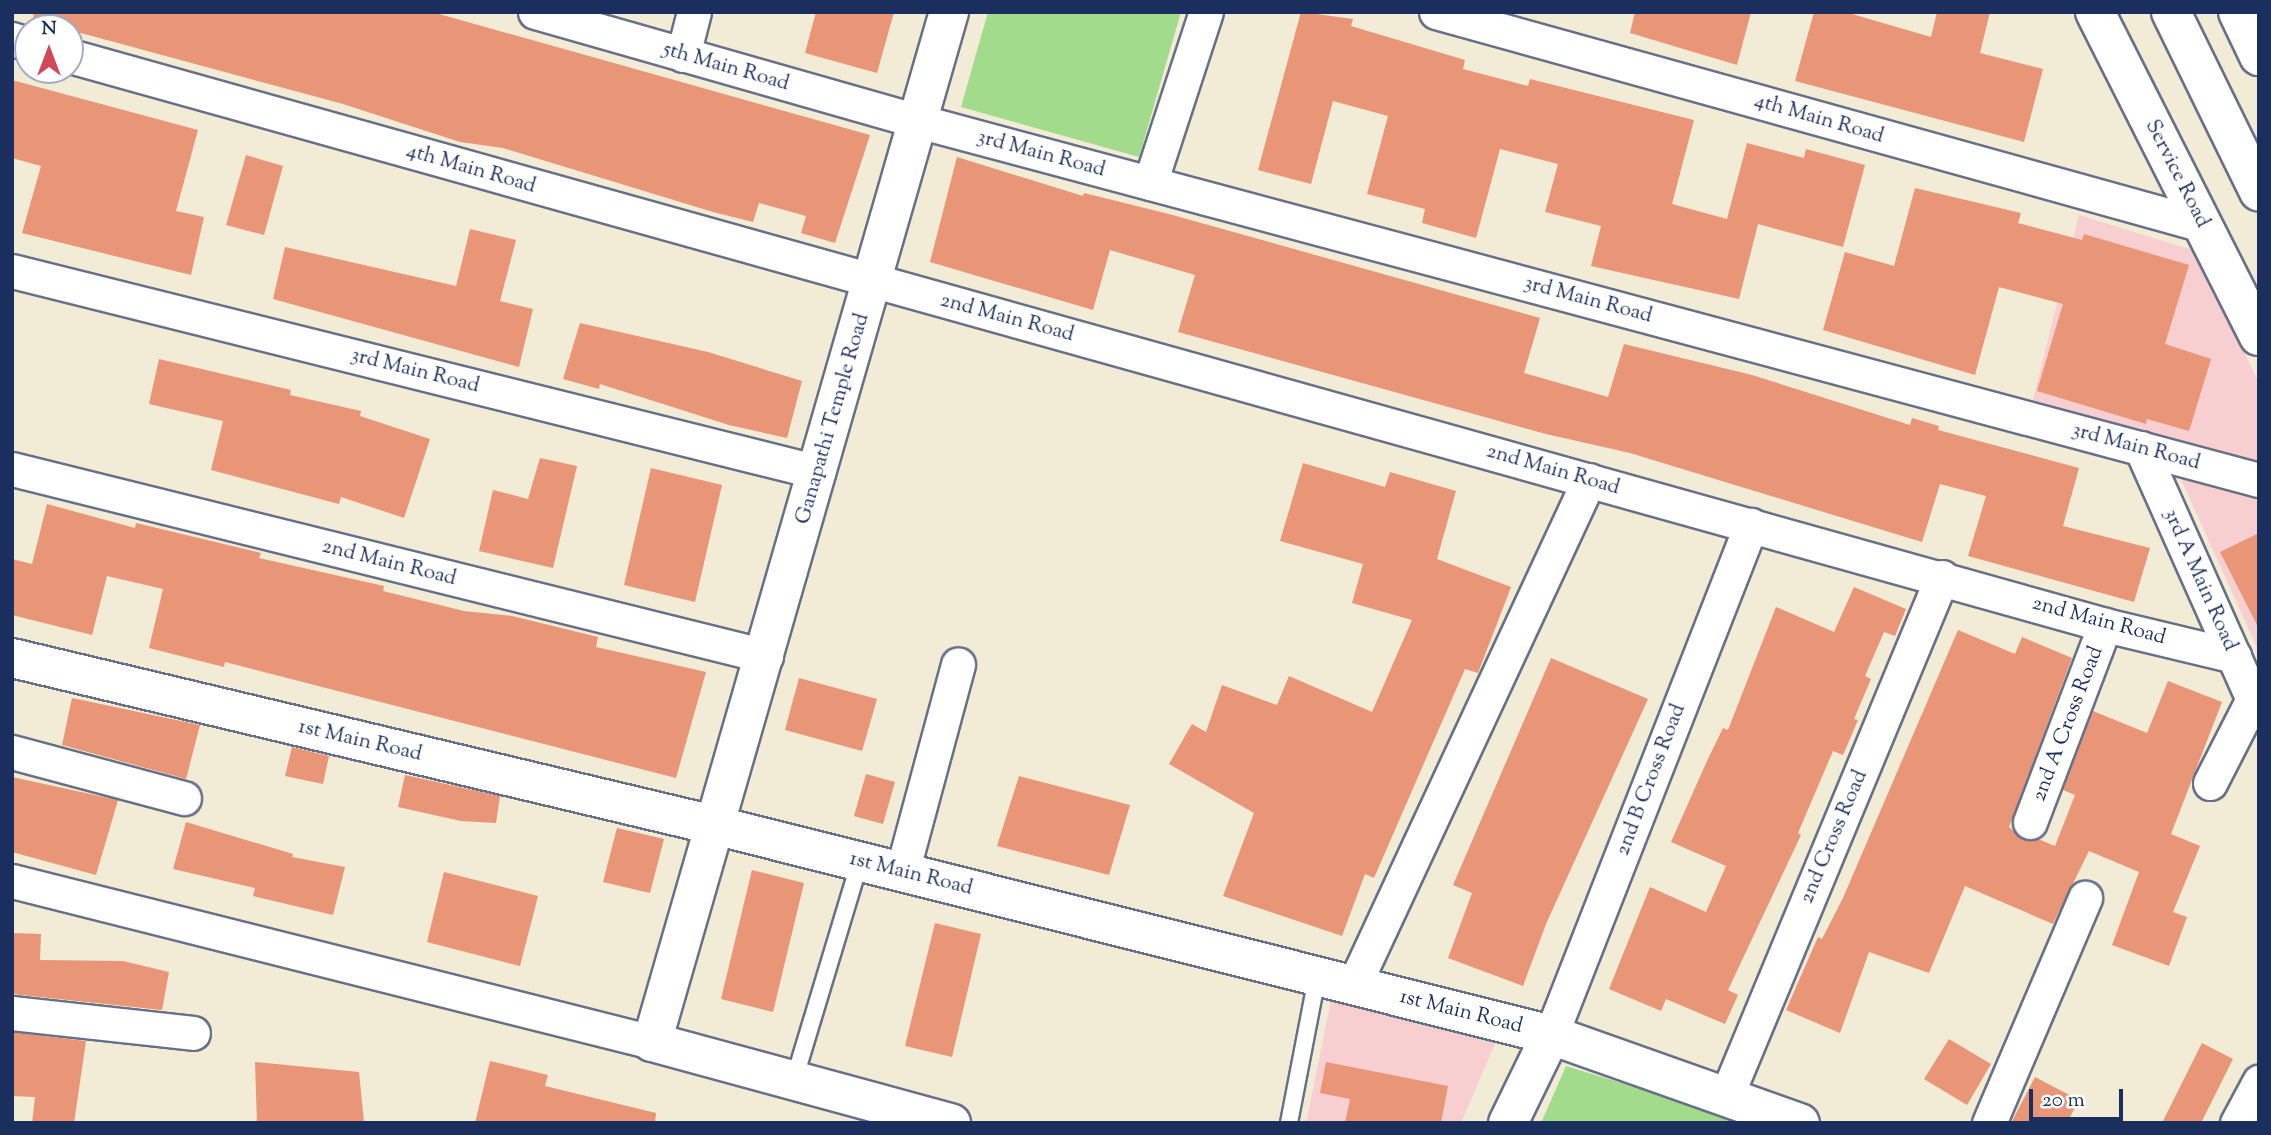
<!DOCTYPE html>
<style>
body{margin:0}
#map{position:relative;width:2271px;height:1135px;overflow:hidden;background:#f2ebd5;font-family:"Sorts Mill Goudy",serif}
div>[style]{position:absolute}
[style*='--x']{left:calc(var(--x)*1px);top:calc(var(--y)*1px);width:calc(var(--w)*1px);rotate:calc(var(--a)*1deg)}
.built>*{inset:0;background:#f7cfd0}
.green>*{inset:0;background:#a3db8d}
.building>*{inset:0;background:#e89578}
.roads{filter:drop-shadow(2px 0 #667188) drop-shadow(-2px 0 #667188) drop-shadow(0 2px #667188) drop-shadow(0 -2px #667188)}
.lane>*{height:16px;margin:-8px;padding:0 8px;transform-origin:8px;border-radius:8px;background:#fff}
.street>*{height:33px;margin:-16.5px;padding:0 16.5px;transform-origin:16.5px;border-radius:16.5px;background:#fff}
.secondary>*{height:38px;margin:-19px;padding:0 19px;transform-origin:19px;border-radius:19px;background:#fff}
.highway>*{height:38px;margin:-19px;padding:0 19px;transform-origin:19px;border-radius:19px;background:#fff}
span{translate:-50% -50%;white-space:nowrap;text-align:center;line-height:1.15;-webkit-text-stroke:7px #fff;paint-order:stroke}
.street-label{font-size:21px;color:#1b2f5e}
.frame{position:absolute;inset:0;border:14px solid #1b2f5e;pointer-events:none}
.north{position:absolute;left:14px;top:14px;width:70px;height:70px;box-sizing:border-box;background:#fff;border:2px solid #a4acbf;border-radius:50%;rotate:0deg;font-size:19px;font-weight:700;line-height:28px;text-align:center;color:#1b2f5e}
.north::after{content:'';display:block;margin:auto;width:24px;height:32px;background:#d1495b;clip-path:polygon(50% 0,100% 100%,50% 72%,0 100%)}
.scale{position:absolute;left:2029px;top:1089px;width:94px;height:32px;box-sizing:border-box;border:4px solid #1b2f5e;border-top:0;padding-left:9px;font-size:21px;line-height:24px;white-space:nowrap;color:#1b2f5e;-webkit-text-stroke:5px #fff;paint-order:stroke}
</style>
<div id="map">
<div class="built">
<i style="clip-path:polygon(2079px 215px,2196px 251px,2259px 383px,2259px 652px,2165px 444px,2032px 404px)"></i>
<i style="clip-path:polygon(1332px 996px,1498px 1037px,1461px 1123px,1306px 1123px)"></i>
</div>
<div class="green">
<i style="clip-path:polygon(988px 12px,1181px 12px,1139px 157px,961px 107px)"></i>
<i style="clip-path:polygon(1566px 1066px,1751px 1123px,1541px 1123px)"></i>
</div>
<div class="building">
<i style="clip-path:polygon(34px 12px,432px 12px,870px 135px,835px 243px,801px 233px,806px 216px,759px 203px,753px 222px,713px 212px,503px 148px,460px 142px,343px 104px,33px 20px)"></i>
<i style="clip-path:polygon(816px 12px,894px 12px,877px 73px,805px 53px)"></i>
<i style="clip-path:polygon(1301px 12px,1353px 19px,1351px 26px,1465px 60px,1463px 69px,1528px 86px,1530px 79px,1694px 120px,1672px 204px,1727px 219px,1747px 143px,1804px 158px,1806px 149px,1865px 165px,1843px 247px,1758px 224px,1739px 299px,1591px 266px,1601px 226px,1545px 212px,1558px 164px,1500px 149px,1476px 238px,1422px 223px,1425px 209px,1367px 194px,1388px 116px,1333px 101px,1311px 184px,1258px 170px)"></i>
<i style="clip-path:polygon(1635px 12px,1751px 12px,1737px 65px,1630px 33px)"></i>
<i style="clip-path:polygon(1814px 12px,1845px 12px,1931px 37px,1937px 12px,1990px 12px,1980px 53px,2043px 69px,2024px 142px,1795px 81px)"></i>
<i style="clip-path:polygon(12px 80px,198px 130px,176px 211px,204px 217px,191px 275px,22px 233px,41px 166px,12px 158px)"></i>
<i style="clip-path:polygon(246px 155px,283px 166px,264px 235px,226px 225px)"></i>
<i style="clip-path:polygon(957px 157px,1083px 196px,1084px 193px,1169px 214px,1540px 318px,1524px 373px,1608px 397px,1624px 344px,1752px 375px,1910px 425px,1912px 418px,1939px 426px,1938px 430px,2079px 468px,2063px 526px,2150px 548px,2134px 602px,1968px 556px,1986px 496px,1940px 484px,1922px 542px,1630px 453px,1546px 434px,1178px 332px,1195px 275px,1110px 250px,1093px 310px,930px 262px)"></i>
<i style="clip-path:polygon(1915px 188px,2021px 213px,2018px 223px,2082px 240px,2084px 234px,2189px 265px,2165px 344px,2211px 359px,2189px 431px,2147px 419px,2146px 424px,2037px 391px,2063px 304px,1999px 287px,1975px 375px,1823px 330px,1845px 252px,1894px 266px)"></i>
<i style="clip-path:polygon(470px 229px,516px 240px,500px 301px,533px 309px,519px 367px,273px 299px,285px 247px,456px 286px)"></i>
<i style="clip-path:polygon(580px 323px,708px 352px,802px 381px,787px 438px,729px 425px,600px 384px,599px 389px,563px 379px)"></i>
<i style="clip-path:polygon(159px 359px,291px 390px,290px 395px,361px 411px,360px 416px,430px 439px,404px 518px,341px 497px,339px 504px,211px 470px,223px 421px,149px 404px)"></i>
<i style="clip-path:polygon(540px 458px,577px 466px,553px 568px,479px 551px,493px 490px,528px 499px)"></i>
<i style="clip-path:polygon(1303px 463px,1385px 487px,1390px 472px,1456px 491px,1437px 559px,1511px 587px,1478px 673px,1465px 669px,1374px 878px,1365px 874px,1342px 936px,1223px 896px,1254px 813px,1169px 764px,1192px 724px,1206px 732px,1222px 685px,1277px 705px,1289px 676px,1372px 712px,1412px 620px,1352px 603px,1363px 564px,1280px 541px)"></i>
<i style="clip-path:polygon(651px 468px,722px 485px,695px 602px,624px 585px)"></i>
<i style="clip-path:polygon(47px 504px,135px 528px,136px 523px,261px 553px,259px 558px,384px 586px,383px 591px,464px 611px,512px 616px,598px 637px,596px 647px,706px 672px,676px 778px,225px 662px,224px 667px,149px 648px,163px 589px,107px 576px,92px 635px,12px 615px,12px 559px,32px 564px)"></i>
<i style="clip-path:polygon(2259px 533px,2259px 629px,2220px 552px)"></i>
<i style="clip-path:polygon(1854px 587px,1906px 609px,1895px 636px,1884px 632px,1865px 676px,1871px 679px,1854px 719px,1858px 720px,1843px 755px,1833px 751px,1798px 833px,1801px 835px,1728px 990px,1738px 995px,1725px 1024px,1666px 999px,1661px 1011px,1609px 989px,1650px 887px,1706px 912px,1726px 866px,1671px 842px,1707px 761px,1723px 728px,1728px 730px,1776px 607px,1834px 632px)"></i>
<i style="clip-path:polygon(1958px 630px,2015px 654px,2022px 637px,2072px 658px,2009px 827px,2024px 840px,2038px 839px,2055px 846px,2075px 795px,2063px 790px,2093px 711px,2147px 733px,2168px 681px,2222px 702px,2171px 834px,2200px 846px,2173px 912px,2187px 917px,2169px 966px,2112px 945px,2139px 872px,2089px 851px,2053px 924px,1965px 886px,1929px 973px,1869px 952px,1840px 1033px,1786px 1010px,1818px 937px,1822px 939px,1843px 898px)"></i>
<i style="clip-path:polygon(1551px 658px,1648px 699px,1546px 924px,1523px 986px,1448px 958px,1472px 893px,1453px 885px)"></i>
<i style="clip-path:polygon(799px 678px,877px 699px,862px 751px,785px 730px)"></i>
<i style="clip-path:polygon(72px 698px,200px 725px,186px 779px,62px 745px)"></i>
<i style="clip-path:polygon(292px 747px,329px 756px,323px 784px,285px 776px)"></i>
<i style="clip-path:polygon(866px 774px,895px 782px,883px 824px,854px 816px)"></i>
<i style="clip-path:polygon(405px 775px,500px 796px,496px 823px,461px 821px,398px 807px)"></i>
<i style="clip-path:polygon(1019px 776px,1130px 805px,1109px 875px,997px 846px)"></i>
<i style="clip-path:polygon(12px 777px,118px 800px,96px 875px,12px 852px)"></i>
<i style="clip-path:polygon(186px 822px,293px 854px,292px 857px,345px 867px,333px 915px,253px 896px,255px 888px,173px 869px)"></i>
<i style="clip-path:polygon(617px 828px,664px 839px,650px 893px,603px 882px)"></i>
<i style="clip-path:polygon(752px 870px,804px 883px,773px 1012px,721px 999px)"></i>
<i style="clip-path:polygon(444px 872px,538px 896px,520px 966px,427px 942px)"></i>
<i style="clip-path:polygon(935px 923px,981px 934px,952px 1057px,905px 1046px)"></i>
<i style="clip-path:polygon(12px 933px,41px 934px,40px 960px,123px 961px,169px 972px,162px 1010px,12px 994px)"></i>
<i style="clip-path:polygon(12px 1032px,86px 1041px,74px 1123px,32px 1123px,35px 1097px,12px 1096px)"></i>
<i style="clip-path:polygon(1949px 1039px,1991px 1064px,1967px 1105px,1924px 1079px)"></i>
<i style="clip-path:polygon(2202px 1043px,2233px 1059px,2201px 1123px,2162px 1123px)"></i>
<i style="clip-path:polygon(490px 1061px,548px 1075px,545px 1086px,656px 1113px,655px 1123px,475px 1123px)"></i>
<i style="clip-path:polygon(255px 1062px,359px 1072px,364px 1123px,257px 1123px)"></i>
<i style="clip-path:polygon(1326px 1062px,1448px 1086px,1441px 1123px,1345px 1123px,1350px 1099px,1320px 1093px)"></i>
<i style="clip-path:polygon(2035px 1077px,2079px 1100px,2067px 1123px,2011px 1123px)"></i>
</div>
<div class="roads">
<div class="lane">
<i style="--x:794;--y:1080;--w:228;--a:-73.2"></i>
<i style="--x:1289;--y:1123;--w:149;--a:-79.1"></i>
</div>
<div class="street">
<i style="--x:535;--y:12;--w:398;--a:15.9"></i>
<i style="--x:918;--y:121;--w:1388;--a:14.99"></i>
<i style="--x:1436;--y:12;--w:796;--a:15.52"></i>
<i style="--x:12;--y:39;--w:17;--a:17"></i>
<i style="--x:683;--y:55;--w:44;--a:-75.7"></i>
<i style="--x:70;--y:56;--w:2113;--a:15.62"></i>
<i style="--x:2105;--y:625;--w:133;--a:13.5"></i>
<i style="--x:1150;--y:183;--w:180;--a:-71.9"></i>
<i style="--x:12;--y:271;--w:831;--a:14"></i>
<i style="--x:2141;--y:448;--w:290;--a:66"></i>
<i style="--x:12;--y:469;--w:777;--a:13.93"></i>
<i style="--x:12;--y:752;--w:178;--a:15"></i>
<i style="--x:2210;--y:783;--w:94;--a:-62.9"></i>
<i style="--x:2030;--y:822;--w:211;--a:-69.2"></i>
<i style="--x:902;--y:872;--w:215;--a:-74.9"></i>
<i style="--x:12;--y:881;--w:660;--a:14.12"></i>
<i style="--x:1354;--y:985;--w:557;--a:-65.05"></i>
<i style="--x:12;--y:1013;--w:182;--a:6.3"></i>
<i style="--x:1551;--y:1035;--w:548;--a:-68.59"></i>
<i style="--x:1726;--y:1097;--w:563;--a:-67.44"></i>
<i style="--x:1989;--y:1123;--w:245;--a:-66.9"></i>
<i style="--x:2237;--y:1123;--w:47;--a:-61.8"></i>
</div>
<div class="secondary">
<i style="--x:949;--y:12;--w:1072;--a:106.08"></i>
<i style="--x:652;--y:1042;--w:310;--a:15.2"></i>
<i style="--x:2095;--y:12;--w:363;--a:63.2"></i>
<i style="--x:12;--y:658;--w:726;--a:13.39"></i>
<i style="--x:718;--y:826;--w:859;--a:14.08"></i>
<i style="--x:1551;--y:1035;--w:264;--a:19.5"></i>
<i style="--x:1508;--y:1123;--w:98;--a:-64"></i>
</div>
<div class="highway">
<i style="--x:2171;--y:12;--w:200;--a:63.9"></i>
<i style="--x:2238;--y:12;--w:49;--a:64.5"></i>
</div>
</div>
<div class="street-label">
<span style="left:726px;top:67px;rotate:16deg">5th Main Road</span>
<span style="left:1819px;top:119px;rotate:16deg">4th Main Road</span>
<span style="left:1041px;top:154px;rotate:15deg">3rd Main Road</span>
<span style="left:471px;top:169px;rotate:16deg">4th Main Road</span>
<span style="left:2177px;top:174px;rotate:63deg">Service Road</span>
<span style="left:1588px;top:300px;rotate:15deg">3rd Main Road</span>
<span style="left:1007px;top:318px;rotate:15deg">2nd Main Road</span>
<span style="left:415px;top:371px;rotate:14deg">3rd Main Road</span>
<span style="left:833px;top:419px;rotate:-74deg">Ganapathi Temple Road</span>
<span style="left:2136px;top:447px;rotate:15deg">3rd Main Road</span>
<span style="left:1553px;top:470px;rotate:16deg">2nd Main Road</span>
<span style="left:389px;top:563px;rotate:14deg">2nd Main Road</span>
<span style="left:2200px;top:580px;rotate:66deg">3rd A Main Road</span>
<span style="left:2099px;top:621px;rotate:15deg">2nd Main Road</span>
<span style="left:2068px;top:724px;rotate:-69deg">2nd A Cross Road</span>
<span style="left:360px;top:741px;rotate:13deg">1st Main Road</span>
<span style="left:1651px;top:780px;rotate:-69deg">2nd B Cross Road</span>
<span style="left:1834px;top:837px;rotate:-67deg">2nd Cross Road</span>
<span style="left:911px;top:874px;rotate:14deg">1st Main Road</span>
<span style="left:1461px;top:1012px;rotate:14deg">1st Main Road</span>
</div>
<div class="frame"></div>
<div class="north">N</div>
<div class="scale">20 m</div>
</div>
